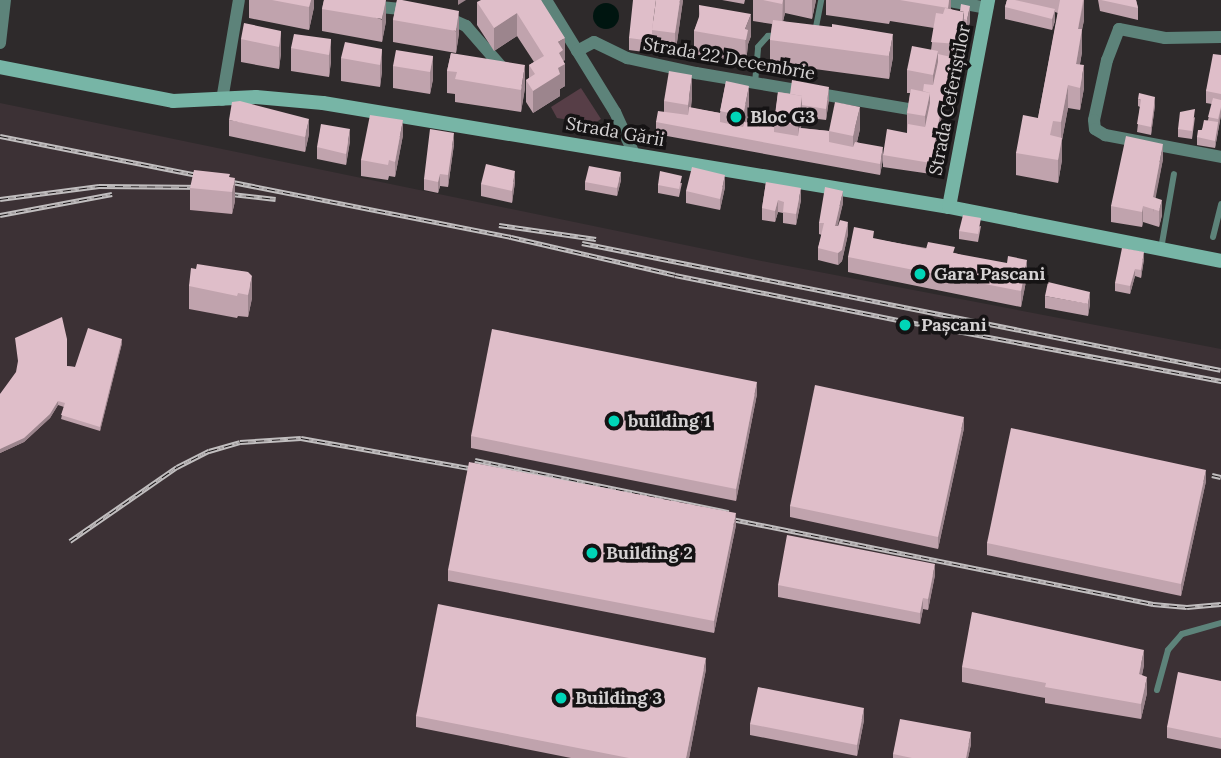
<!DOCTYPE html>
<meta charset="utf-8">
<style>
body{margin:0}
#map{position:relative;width:1221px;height:758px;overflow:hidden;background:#2e2a2b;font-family:Lora,serif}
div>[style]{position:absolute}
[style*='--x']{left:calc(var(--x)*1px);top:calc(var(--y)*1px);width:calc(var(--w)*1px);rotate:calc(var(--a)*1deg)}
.built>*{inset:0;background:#3c3135}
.green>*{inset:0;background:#573e47}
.water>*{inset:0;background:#001510}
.round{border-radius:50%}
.lane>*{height:6px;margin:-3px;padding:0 3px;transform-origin:3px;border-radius:3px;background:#5d837a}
.street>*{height:12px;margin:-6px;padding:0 6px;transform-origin:6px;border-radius:6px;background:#5d837a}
.secondary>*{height:14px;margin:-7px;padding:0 7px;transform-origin:7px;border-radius:7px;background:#77b5a6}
.rail>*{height:5px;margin-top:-2.5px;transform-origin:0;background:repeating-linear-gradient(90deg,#151314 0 8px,#c1bebf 0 16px);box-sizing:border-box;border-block:2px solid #c1bebf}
.wall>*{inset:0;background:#c0a3ad}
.shaded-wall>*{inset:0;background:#9c858d}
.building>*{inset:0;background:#dfbec9}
.dots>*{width:19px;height:19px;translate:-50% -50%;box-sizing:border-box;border:4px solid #151314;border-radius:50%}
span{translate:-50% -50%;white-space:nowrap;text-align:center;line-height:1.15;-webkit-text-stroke:7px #151314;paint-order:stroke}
.street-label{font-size:18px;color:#d5d2d3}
.poi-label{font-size:18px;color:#d5d2d3;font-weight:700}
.left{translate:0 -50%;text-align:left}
</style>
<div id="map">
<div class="built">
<i style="clip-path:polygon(0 103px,767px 262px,1221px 349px,1221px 758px,0 758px)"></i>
</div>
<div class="green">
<i style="clip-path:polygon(581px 88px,601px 119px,593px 124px,557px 118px,551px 107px)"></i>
</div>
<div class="water">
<i class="round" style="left:593px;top:3px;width:26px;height:26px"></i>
</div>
<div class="lane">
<i style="--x:815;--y:32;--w:33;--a:-79"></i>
<i style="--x:755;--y:83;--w:36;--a:-85"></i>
<i style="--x:758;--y:47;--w:15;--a:-48"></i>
<i style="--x:768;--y:36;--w:9;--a:-6"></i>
<i style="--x:1213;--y:237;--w:34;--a:-76"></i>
<i style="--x:1161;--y:249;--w:76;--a:-80.2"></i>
<i style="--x:1157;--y:690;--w:41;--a:-74.6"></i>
<i style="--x:1168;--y:650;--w:21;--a:-49"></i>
<i style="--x:1182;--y:634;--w:41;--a:-15.8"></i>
</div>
<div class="street">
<i style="--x:546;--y:0;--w:132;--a:58.4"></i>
<i style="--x:615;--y:112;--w:48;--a:65.6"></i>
<i style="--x:944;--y:0;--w:44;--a:10.5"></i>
<i style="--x:370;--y:6;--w:41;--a:5.6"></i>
<i style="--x:446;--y:17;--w:22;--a:24"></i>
<i style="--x:466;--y:26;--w:61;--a:49"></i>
<i style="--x:1221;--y:37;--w:56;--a:179"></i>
<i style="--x:1165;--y:38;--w:47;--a:-168.9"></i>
<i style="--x:1119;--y:29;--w:33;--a:111"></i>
<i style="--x:1107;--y:60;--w:61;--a:102.2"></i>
<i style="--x:1094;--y:120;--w:9;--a:84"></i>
<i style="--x:1095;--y:129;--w:12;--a:31"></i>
<i style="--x:1105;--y:135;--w:118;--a:10.7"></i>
<i style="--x:0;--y:43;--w:43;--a:-83.4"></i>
<i style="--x:577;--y:51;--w:19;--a:-28"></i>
<i style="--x:594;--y:42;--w:37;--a:26"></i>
<i style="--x:627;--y:58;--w:71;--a:12.3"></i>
<i style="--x:696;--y:73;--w:215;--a:9.6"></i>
<i style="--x:222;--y:100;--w:101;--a:-80.4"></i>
</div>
<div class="secondary">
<i style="--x:0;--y:67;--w:176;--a:11.1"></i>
<i style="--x:173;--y:101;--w:83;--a:-2.8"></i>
<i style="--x:256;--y:97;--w:67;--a:5.1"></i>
<i style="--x:323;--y:103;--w:635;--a:9.43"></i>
<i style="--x:949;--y:207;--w:277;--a:11.2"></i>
<i style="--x:949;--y:207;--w:211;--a:-79.3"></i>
</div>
<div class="rail">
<i style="--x:0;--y:136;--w:521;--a:11.18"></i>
<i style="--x:511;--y:237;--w:168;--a:13"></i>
<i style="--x:675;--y:275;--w:234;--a:11.4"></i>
<i style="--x:904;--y:321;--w:323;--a:10.7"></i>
<i style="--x:214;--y:192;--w:62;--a:6.4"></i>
<i style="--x:0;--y:199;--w:100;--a:-7.5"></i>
<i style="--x:99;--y:186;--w:110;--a:0.5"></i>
<i style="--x:0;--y:215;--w:114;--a:-10.6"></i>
<i style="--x:499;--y:225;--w:98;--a:8.2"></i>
<i style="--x:582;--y:243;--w:651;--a:11.24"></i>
<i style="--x:475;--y:460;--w:259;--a:11.6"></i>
<i style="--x:1212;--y:475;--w:9;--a:13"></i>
<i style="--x:717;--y:516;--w:445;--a:11.4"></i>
<i style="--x:1153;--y:604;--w:34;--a:5"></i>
<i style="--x:1187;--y:607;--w:34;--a:-5"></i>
<i style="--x:70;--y:541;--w:130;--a:-34.7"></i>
<i style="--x:177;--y:467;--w:36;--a:-27"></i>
<i style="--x:209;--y:451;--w:32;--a:-16"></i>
<i style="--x:240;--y:442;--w:61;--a:-3.8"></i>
<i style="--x:301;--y:438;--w:189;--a:10.1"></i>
</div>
<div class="wall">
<i style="clip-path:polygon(249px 0,314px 0,314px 7px,309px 30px,249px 18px)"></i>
<i style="clip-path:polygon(324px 0,386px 21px,382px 42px,322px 31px,322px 9px)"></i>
<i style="clip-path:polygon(397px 0,459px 33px,456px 53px,393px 42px,393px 20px)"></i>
<i style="clip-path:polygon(541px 0,565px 60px,563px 61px,565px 86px,560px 89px,560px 96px,533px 113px,526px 102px,526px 80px,529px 78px,529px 65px,534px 62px,517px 36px,494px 51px,477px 25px,477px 2px)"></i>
<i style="clip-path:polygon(683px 0,675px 56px,629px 50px,629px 38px)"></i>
<i style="clip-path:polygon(722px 0,745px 0,744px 4px)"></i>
<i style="clip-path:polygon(753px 0,816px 0,812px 19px,785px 13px,783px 21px,893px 57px,889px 79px,770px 63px,770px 40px,772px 24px,753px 21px)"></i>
<i style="clip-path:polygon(826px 0,951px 0,951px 9px,970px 21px,967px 35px,964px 35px,958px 66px,951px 66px,931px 174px,883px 167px,883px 155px,907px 133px,907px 113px,910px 93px,907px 93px,907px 70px,931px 50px,934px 28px,890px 21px,889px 24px,826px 15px)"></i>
<i style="clip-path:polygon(1007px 0,1084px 0,1084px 20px,1082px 29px,1082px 52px,1080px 64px,1084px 88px,1080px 110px,1068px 108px,1062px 140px,1062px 160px,1058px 183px,1016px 175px,1016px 153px,1038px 118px,1058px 13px,1055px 12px,1055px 21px,1052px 30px,1005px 19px,1005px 7px)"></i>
<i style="clip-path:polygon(1098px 0,1136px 0,1138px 8px,1138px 20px,1100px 11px)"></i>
<i style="clip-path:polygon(699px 5px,751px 36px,748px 44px,746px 63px,694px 54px,694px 31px,699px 19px)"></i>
<i style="clip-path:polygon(281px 31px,281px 53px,279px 69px,241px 62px,241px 39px)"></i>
<i style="clip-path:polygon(331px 39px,331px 61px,329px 77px,291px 71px,291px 48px)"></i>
<i style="clip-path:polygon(382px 49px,382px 71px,380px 87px,341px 81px,341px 58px)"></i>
<i style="clip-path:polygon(451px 53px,525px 88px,521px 112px,455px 102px,455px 94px,447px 93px,447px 71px)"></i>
<i style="clip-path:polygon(1221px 55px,1221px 115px,1215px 148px,1197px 145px,1197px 137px,1208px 120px,1212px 104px,1206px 103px,1206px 91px)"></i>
<i style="clip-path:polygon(433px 56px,433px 79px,430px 94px,393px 88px,393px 66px)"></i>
<i style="clip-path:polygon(726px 81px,749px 108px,747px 122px,774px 127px,778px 92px,829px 99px,826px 120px,802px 117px,801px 128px,829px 131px,860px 129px,857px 142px,883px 159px,880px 175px,656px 134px,656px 122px,664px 112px,664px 101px,692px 97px,691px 108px,720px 113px)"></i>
<i style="clip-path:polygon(1138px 99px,1155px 105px,1151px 135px,1137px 132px,1140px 107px,1138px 106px)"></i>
<i style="clip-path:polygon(1195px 117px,1192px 139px,1178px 137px,1178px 129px)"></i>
<i style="clip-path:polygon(229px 120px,309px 134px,305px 152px,229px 136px)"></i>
<i style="clip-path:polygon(403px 135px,395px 177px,389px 176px,388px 180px,361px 176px,361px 160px)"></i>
<i style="clip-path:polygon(350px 141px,346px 165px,317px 159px,317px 147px)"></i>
<i style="clip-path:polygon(454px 144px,448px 187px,440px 186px,438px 193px,424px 190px,424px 179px)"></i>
<i style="clip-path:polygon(1163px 159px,1155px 198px,1162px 215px,1159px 227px,1143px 222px,1142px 227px,1111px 222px,1111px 206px)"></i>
<i style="clip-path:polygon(230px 177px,235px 201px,232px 214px,190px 210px,190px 188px)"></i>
<i style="clip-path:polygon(621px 180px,617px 196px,585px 190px,585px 182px)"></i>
<i style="clip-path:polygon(515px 182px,512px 203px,481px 196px,481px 184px)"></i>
<i style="clip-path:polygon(766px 182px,801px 200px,796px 225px,783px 223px,783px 213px,778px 212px,775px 222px,762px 220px,762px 208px)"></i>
<i style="clip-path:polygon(682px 183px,679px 197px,658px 193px,658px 185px)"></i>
<i style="clip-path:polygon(725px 187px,720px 210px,686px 203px,686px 191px)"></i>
<i style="clip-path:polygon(843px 203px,837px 226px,848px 234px,842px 261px,838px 265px,818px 260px,818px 248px,822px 235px,819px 234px,819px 223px)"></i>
<i style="clip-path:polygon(981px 226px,978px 242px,959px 239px,959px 231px)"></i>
<i style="clip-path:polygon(874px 239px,955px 253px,1027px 276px,1021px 307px,848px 272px,848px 257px)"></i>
<i style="clip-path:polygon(1144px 259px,1141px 278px,1135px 276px,1130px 294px,1115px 291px,1115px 283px)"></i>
<i style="clip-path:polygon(196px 269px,248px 272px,252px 298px,248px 317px,238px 316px,237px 318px,189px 309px,189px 286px)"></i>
<i style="clip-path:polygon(1045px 296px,1090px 304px,1088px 316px,1045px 308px)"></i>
<i style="clip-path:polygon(122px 343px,100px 431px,61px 419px,64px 407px,58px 405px,50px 418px,24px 442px,0 453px,0 394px,67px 366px,75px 367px)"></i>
<i style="clip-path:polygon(757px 394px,736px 501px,471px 448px,471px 436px)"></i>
<i style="clip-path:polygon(964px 428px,938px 549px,790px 517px,790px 506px)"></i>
<i style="clip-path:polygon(1206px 481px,1181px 596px,987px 555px,987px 543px)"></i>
<i style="clip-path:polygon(736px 525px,714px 633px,448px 581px,448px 570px)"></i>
<i style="clip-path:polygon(935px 575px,928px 610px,923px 609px,920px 624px,778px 597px,778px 585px)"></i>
<i style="clip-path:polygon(1144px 665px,1142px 675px,1147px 693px,1141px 719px,1045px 703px,1045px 698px,962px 682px,962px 667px)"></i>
<i style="clip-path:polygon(706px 669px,689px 758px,571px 758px,416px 727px,416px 716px)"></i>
<i style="clip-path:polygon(1221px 681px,1221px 749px,1167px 738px,1167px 727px)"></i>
<i style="clip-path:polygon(864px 720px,857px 756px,750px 735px,750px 724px)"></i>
<i style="clip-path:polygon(971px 744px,968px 758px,893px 758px,893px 754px)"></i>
</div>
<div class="shaded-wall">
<i style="clip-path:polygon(311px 0,314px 0,314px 7px,309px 30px,309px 7px)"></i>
<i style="clip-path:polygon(386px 0,386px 21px,382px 42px,382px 19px)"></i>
<i style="clip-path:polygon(458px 0,466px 0,458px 5px)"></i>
<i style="clip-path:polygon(680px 0,683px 0,675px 56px,675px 33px)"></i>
<i style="clip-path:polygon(783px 0,785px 0,785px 13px,782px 26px)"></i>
<i style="clip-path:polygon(812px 0,816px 0,812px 19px)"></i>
<i style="clip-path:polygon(949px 0,951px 0,951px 8px,948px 31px,948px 8px)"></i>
<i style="clip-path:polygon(1084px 0,1084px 20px,1078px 51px,1078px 29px)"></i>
<i style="clip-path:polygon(970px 6px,970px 21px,967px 35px,967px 20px)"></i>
<i style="clip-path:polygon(1055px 9px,1055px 21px,1052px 30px,1052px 19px)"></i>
<i style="clip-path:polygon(459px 11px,459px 33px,456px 53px,456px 31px)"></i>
<i style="clip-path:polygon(964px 12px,964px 35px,958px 66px,958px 44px)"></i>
<i style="clip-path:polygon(517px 13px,517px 36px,494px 51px,494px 28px)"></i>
<i style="clip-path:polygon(751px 14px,751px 36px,748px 44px,746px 63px,745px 29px)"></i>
<i style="clip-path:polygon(1082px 29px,1082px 52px,1076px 86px,1076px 64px)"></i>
<i style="clip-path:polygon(281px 31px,281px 53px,279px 69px,279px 47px)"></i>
<i style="clip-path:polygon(893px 34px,893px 57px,889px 79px,889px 56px)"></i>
<i style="clip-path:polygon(565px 38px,565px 60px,563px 61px,565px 64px,565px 86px,560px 89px,560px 96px,533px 113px,533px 91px,558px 42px)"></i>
<i style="clip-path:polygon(331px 39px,331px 61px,329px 77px,329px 55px)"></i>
<i style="clip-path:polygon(382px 49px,382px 71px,380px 87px,380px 65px)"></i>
<i style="clip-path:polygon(938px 51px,938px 73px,933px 97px,933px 75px)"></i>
<i style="clip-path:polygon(433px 56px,433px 79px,430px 94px,430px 72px)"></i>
<i style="clip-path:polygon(951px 57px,951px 68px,931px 174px,931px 163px)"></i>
<i style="clip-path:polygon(525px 65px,525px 88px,521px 112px,521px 90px)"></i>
<i style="clip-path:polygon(1084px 65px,1084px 88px,1080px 110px,1080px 88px)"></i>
<i style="clip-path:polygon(692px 75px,692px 97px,688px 127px,688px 105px)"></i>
<i style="clip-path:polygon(1068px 85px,1068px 108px,1062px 140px,1062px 160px,1058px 183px,1058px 160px,1061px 142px,1061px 122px)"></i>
<i style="clip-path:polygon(749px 86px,749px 108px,743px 138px,743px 116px)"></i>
<i style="clip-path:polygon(829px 87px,829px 99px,826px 120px,826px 109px)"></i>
<i style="clip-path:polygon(930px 93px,930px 115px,925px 138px,925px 116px)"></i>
<i style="clip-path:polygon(802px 96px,802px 119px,798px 148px,798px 125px)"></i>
<i style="clip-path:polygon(1155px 97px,1155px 105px,1151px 135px,1151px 127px)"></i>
<i style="clip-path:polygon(860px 107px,860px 129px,853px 158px,853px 136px)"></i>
<i style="clip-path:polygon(1221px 107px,1221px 115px,1215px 148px,1215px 141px)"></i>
<i style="clip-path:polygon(309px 119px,309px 134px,305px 152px,305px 137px)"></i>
<i style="clip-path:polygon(403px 120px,403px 135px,395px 177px,395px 162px)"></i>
<i style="clip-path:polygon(350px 129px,350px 141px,346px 165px,346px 154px)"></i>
<i style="clip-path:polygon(454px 133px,454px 144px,448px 187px,448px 175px)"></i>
<i style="clip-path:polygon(1163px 144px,1163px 159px,1153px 212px,1153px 197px)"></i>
<i style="clip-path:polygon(883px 147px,883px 159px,880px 175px,880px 164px)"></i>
<i style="clip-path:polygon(515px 171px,515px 182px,512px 203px,512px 191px)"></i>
<i style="clip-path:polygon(621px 172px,621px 180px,617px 196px,617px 188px)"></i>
<i style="clip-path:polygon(440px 174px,440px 186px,438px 193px,438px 182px)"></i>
<i style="clip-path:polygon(725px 175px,725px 187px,720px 210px,720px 199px)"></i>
<i style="clip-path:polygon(235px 178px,235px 201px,232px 214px,232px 192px)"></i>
<i style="clip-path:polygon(801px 188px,801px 200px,796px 225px,796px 214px)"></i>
<i style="clip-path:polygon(843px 191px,843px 203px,835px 238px,835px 226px)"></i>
<i style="clip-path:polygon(778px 200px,778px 212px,775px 222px,775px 211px)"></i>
<i style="clip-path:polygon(1162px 200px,1162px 215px,1159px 227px,1159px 211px)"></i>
<i style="clip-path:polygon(1143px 206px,1143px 222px,1142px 227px,1142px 212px)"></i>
<i style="clip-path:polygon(848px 222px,848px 234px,842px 261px,838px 265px,838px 253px)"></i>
<i style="clip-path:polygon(1144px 252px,1144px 259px,1141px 278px,1141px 270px)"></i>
<i style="clip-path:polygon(1027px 260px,1027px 276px,1021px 307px,1021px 291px)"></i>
<i style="clip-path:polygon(1135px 269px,1135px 276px,1130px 294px,1130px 286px)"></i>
<i style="clip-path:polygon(252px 276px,252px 298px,248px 317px,248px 295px)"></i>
<i style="clip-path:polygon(1090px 292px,1090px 304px,1088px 316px,1088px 304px)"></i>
<i style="clip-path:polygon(122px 339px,122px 343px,100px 431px,100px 427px)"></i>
<i style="clip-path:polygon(757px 382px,757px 394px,736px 501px,736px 489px)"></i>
<i style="clip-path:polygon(58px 401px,58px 405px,50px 418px,24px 442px,0 453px,0 449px)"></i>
<i style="clip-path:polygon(964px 417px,964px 428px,938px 549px,938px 537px)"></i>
<i style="clip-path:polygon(1206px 470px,1206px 481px,1181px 596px,1181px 584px)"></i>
<i style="clip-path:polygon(736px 513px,736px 525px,714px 633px,714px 621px)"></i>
<i style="clip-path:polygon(935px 564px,935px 575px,928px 610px,928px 599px)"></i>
<i style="clip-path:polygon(923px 598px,923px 609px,920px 624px,920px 613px)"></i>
<i style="clip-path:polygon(1144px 650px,1144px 665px,1139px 689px,1139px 674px)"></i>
<i style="clip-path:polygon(706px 658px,706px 669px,689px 758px,686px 758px)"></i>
<i style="clip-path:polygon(1147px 677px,1147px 693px,1141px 719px,1141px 704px)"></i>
<i style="clip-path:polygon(864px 708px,864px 720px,857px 756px,857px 745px)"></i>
<i style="clip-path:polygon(971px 732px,971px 744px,968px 758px,966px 758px)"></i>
</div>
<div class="building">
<i style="clip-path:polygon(272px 0,311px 0,309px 7px)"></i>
<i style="clip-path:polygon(324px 0,386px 0,382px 19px,322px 9px)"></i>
<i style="clip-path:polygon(397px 0,402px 0,459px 11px,456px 31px,393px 20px)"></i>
<i style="clip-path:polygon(481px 0,541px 0,565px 38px,558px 42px,563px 50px,559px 53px,565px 64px,558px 68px,560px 74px,533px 91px,526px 80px,535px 74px,529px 65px,544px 56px,517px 13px,494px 28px,477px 2px)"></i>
<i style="clip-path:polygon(633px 0,656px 0,652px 30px,652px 41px,629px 38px)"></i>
<i style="clip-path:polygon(656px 0,680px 0,675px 33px,652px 30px)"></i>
<i style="clip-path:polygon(763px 0,783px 0,782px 4px)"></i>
<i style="clip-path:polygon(900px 0,949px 0,948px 8px)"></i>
<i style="clip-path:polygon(1007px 0,1015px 0,1055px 9px,1052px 19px,1005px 7px)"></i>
<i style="clip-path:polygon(1060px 0,1083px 0,1078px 29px,1082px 29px,1076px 64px,1084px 65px,1080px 88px,1068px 85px,1061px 122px,1053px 121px,1050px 135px,1062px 138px,1058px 160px,1016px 153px,1023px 115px,1038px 118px)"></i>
<i style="clip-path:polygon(1101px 0,1136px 0,1138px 8px)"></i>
<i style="clip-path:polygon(961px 4px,970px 6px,967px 20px,964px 19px,964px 12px,960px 11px)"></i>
<i style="clip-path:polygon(699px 5px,751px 14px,745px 29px,748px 30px,746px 40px,694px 31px,700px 14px)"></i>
<i style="clip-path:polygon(945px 8px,964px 12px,958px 44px,931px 42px,936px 13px,943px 14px)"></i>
<i style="clip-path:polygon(773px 20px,832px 27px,832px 24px,893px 34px,889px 56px,770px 40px)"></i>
<i style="clip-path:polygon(244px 23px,281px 31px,279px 47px,241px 39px)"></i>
<i style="clip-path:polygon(294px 34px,331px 39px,329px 55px,291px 48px)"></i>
<i style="clip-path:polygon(345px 42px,382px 49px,380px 65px,341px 58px)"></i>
<i style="clip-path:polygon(912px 46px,938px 51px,933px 75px,907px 70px)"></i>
<i style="clip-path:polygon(396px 50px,433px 56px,430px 72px,393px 66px)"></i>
<i style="clip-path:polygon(451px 53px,525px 65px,521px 90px,455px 79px,457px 72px,447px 71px)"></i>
<i style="clip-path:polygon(938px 54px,951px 57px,931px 163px,883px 155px,887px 129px,907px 133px,908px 124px,925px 127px,930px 103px,930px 93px,923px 91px,924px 84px,933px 85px,938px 62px)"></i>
<i style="clip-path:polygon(1213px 54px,1221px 55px,1221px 94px,1206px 91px)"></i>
<i style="clip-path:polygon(669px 71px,692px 75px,688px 105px,664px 101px)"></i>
<i style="clip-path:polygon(792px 80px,829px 87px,826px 109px,802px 105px,802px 96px,790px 94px)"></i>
<i style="clip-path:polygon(726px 81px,749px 86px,743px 116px,720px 111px)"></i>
<i style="clip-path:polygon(911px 89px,930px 93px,925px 116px,907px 113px)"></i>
<i style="clip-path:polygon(778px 92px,802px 96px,798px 125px,774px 122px)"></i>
<i style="clip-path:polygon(1139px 93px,1155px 97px,1151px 127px,1137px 124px,1141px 100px,1138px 99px)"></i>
<i style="clip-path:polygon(1213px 98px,1221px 100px,1221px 107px,1218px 119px,1208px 117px)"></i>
<i style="clip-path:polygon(240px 101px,309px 119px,305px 137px,229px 120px,232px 102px)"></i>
<i style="clip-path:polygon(835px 102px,860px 107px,853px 136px,829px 131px)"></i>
<i style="clip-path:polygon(689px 107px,720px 113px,720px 122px,743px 127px,744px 122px,774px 127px,774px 132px,798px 136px,799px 128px,829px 131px,829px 142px,853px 147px,855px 142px,883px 147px,880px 164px,656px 122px,658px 111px,688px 115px)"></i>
<i style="clip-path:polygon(1195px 109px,1192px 131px,1178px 129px,1180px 112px)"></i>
<i style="clip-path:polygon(370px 115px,403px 120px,395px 162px,389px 160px,388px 165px,361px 160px)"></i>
<i style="clip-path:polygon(1204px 120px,1218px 122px,1215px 141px,1197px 137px,1198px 130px,1202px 130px)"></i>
<i style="clip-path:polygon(321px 124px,350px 129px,346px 154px,317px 147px)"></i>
<i style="clip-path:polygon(430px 129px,454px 133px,448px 175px,440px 174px,438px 182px,424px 179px)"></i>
<i style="clip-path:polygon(1126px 136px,1163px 144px,1153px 197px,1162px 200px,1159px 211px,1143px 206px,1142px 212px,1111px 206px)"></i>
<i style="clip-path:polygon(486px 164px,515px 171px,512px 191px,481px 184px)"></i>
<i style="clip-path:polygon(589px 166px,621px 172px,617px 188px,585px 182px)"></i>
<i style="clip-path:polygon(692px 167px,725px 175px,720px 199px,686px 191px)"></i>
<i style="clip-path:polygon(194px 170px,230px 174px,229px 177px,235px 178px,232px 192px,190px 188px)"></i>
<i style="clip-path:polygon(660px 171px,682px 176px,679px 189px,658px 185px)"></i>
<i style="clip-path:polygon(766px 182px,801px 188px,796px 214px,783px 212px,784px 202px,778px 200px,775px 211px,762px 208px)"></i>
<i style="clip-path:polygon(825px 187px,843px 191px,835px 226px,838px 226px,840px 220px,848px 222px,842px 250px,838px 253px,818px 248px,824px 223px,819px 223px)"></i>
<i style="clip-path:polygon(963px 215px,981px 218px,978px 234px,959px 231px)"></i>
<i style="clip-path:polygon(854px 227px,874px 231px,873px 238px,926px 249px,928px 242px,955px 247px,953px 253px,1007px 263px,1008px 256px,1027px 260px,1021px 291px,848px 257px)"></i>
<i style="clip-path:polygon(1122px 248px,1144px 252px,1141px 270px,1135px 269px,1130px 286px,1115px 283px)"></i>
<i style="clip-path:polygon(197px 264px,248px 272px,252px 276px,248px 295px,238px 293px,237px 296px,189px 286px,191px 268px,196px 269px)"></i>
<i style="clip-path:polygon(1048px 282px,1090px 292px,1088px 304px,1045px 296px)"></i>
<i style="clip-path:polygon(62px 317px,67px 339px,67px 366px,75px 367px,88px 328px,122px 339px,100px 427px,61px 415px,65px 403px,58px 401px,50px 414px,24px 438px,0 449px,0 394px,16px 372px,18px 361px,15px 338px)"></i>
<i style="clip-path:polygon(492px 329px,757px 382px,736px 489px,471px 436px)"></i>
<i style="clip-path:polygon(815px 385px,964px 417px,938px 537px,790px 506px)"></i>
<i style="clip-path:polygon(1011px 428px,1206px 470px,1181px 584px,987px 543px)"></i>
<i style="clip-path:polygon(469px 462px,736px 513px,714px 621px,448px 570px)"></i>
<i style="clip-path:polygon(787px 535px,935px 564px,928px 599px,923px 598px,920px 613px,778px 585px)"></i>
<i style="clip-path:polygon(438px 604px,706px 658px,686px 758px,629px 758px,416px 716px)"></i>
<i style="clip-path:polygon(972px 612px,1144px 650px,1139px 674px,1147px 677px,1141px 704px,1045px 687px,1046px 683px,962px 667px)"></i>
<i style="clip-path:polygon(1178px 672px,1221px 681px,1221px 738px,1167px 727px)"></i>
<i style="clip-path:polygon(758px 687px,864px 708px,857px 745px,750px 724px)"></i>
<i style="clip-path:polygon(900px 719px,971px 732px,966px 758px,912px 758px,893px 754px)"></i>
</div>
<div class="dots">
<i style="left:736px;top:117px;background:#00d5b7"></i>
<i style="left:920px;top:274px;background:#00d5b7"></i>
<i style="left:905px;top:325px;background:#00d5b7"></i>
<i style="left:614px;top:421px;background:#00d5b7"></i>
<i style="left:592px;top:553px;background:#00d5b7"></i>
<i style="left:561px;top:698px;background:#00d5b7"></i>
</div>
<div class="street-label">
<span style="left:729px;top:59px;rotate:10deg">Strada 22 Decembrie</span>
<span style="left:950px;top:100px;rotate:-79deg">Strada Ceferiștilor</span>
<span style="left:615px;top:132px;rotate:10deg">Strada Gării</span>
</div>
<div class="poi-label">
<span class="left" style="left:750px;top:117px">Bloc G3</span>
<span class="left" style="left:934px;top:274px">Gara Pascani</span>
<span class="left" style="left:921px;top:325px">Pașcani</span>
<span class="left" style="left:628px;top:421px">building 1</span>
<span class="left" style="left:606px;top:553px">Building 2</span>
<span class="left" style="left:575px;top:698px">Building 3</span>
</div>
</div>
